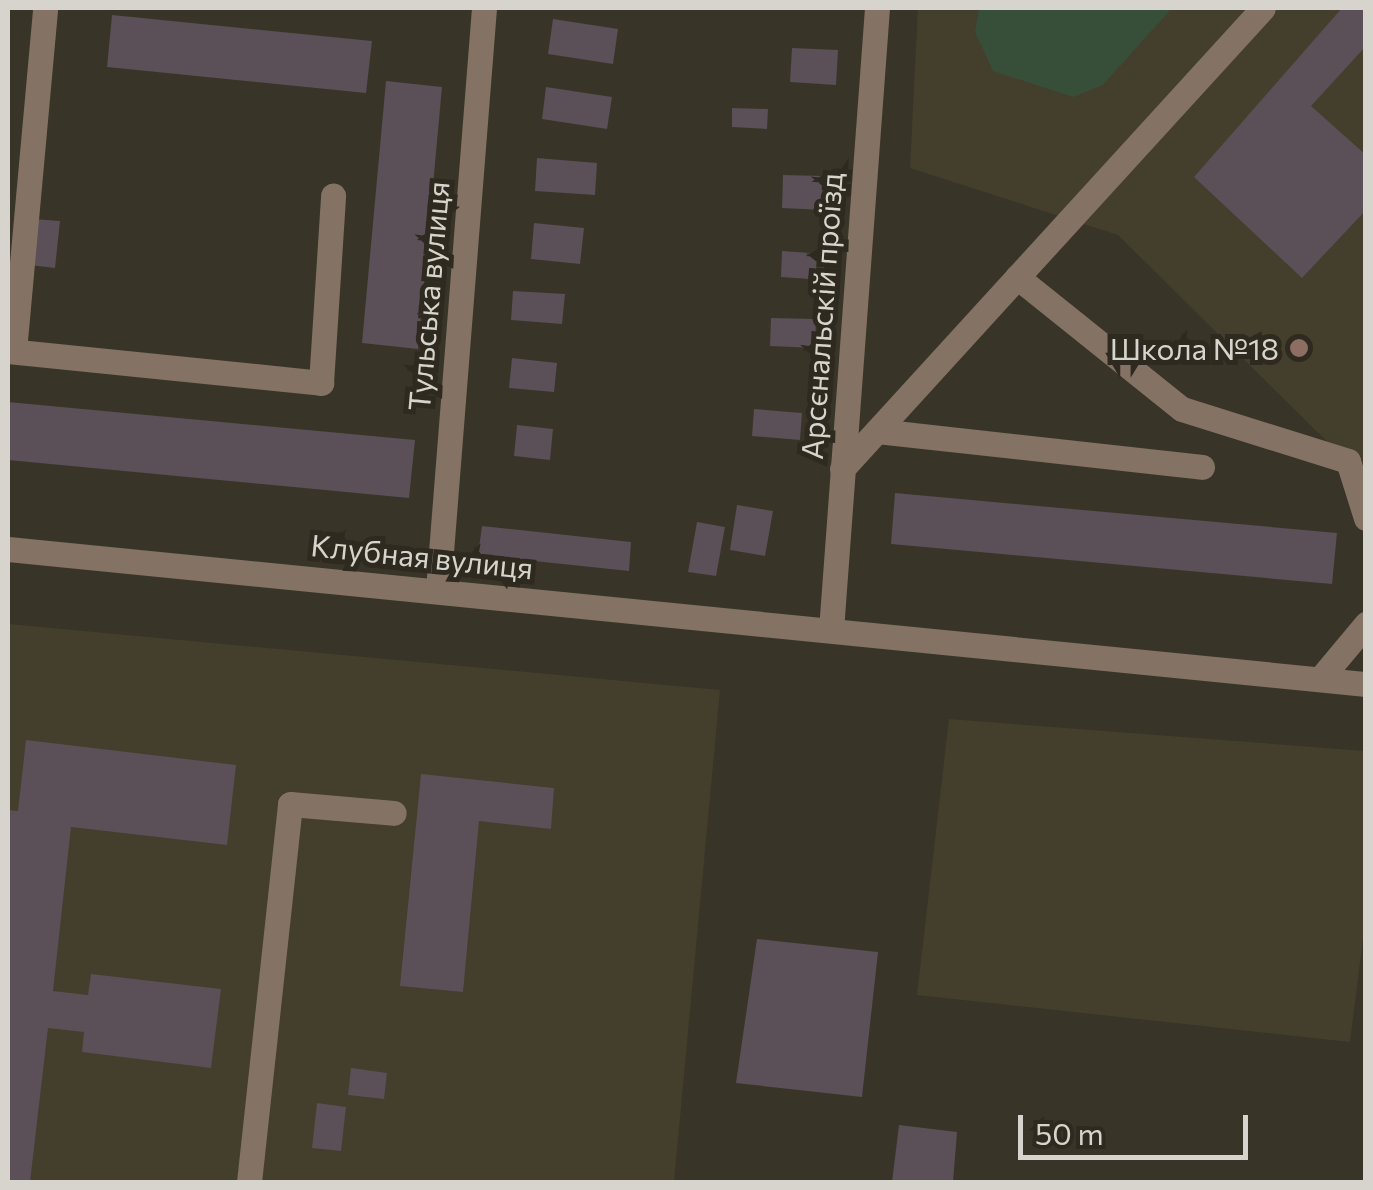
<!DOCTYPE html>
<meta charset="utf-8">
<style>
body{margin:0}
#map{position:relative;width:1373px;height:1190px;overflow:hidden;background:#383428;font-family:Commissioner,sans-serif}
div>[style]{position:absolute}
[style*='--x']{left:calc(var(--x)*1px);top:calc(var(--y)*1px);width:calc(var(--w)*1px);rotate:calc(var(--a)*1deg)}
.built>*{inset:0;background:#443e2c}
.green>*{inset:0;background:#374e39}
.building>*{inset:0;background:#5b4f58}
.minor>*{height:25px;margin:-12.5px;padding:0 12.5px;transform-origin:12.5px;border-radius:12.5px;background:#847264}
.dots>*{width:28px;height:28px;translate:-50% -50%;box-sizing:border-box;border:5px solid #2e2a1f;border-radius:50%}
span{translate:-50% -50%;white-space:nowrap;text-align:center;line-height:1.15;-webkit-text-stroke:10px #2e2a1f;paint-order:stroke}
.street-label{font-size:30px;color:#d6d4cc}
.poi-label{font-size:30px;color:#d6d4cc}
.right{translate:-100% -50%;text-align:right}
.frame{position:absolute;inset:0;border:10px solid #d6d4cc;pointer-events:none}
.scale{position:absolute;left:1018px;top:1115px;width:230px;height:45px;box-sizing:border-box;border:5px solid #d6d4cc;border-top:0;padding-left:12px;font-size:30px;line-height:35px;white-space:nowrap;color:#d6d4cc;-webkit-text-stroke:8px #2e2a1f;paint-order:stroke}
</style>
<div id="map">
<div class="built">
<i style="clip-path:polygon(918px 8px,1365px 8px,1365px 479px,1118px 235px,910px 168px)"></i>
<i style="clip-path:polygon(8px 624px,720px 690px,674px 1182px,8px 1182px)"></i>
<i style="clip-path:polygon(949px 719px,1365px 751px,1366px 914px,1350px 1042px,917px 995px)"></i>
</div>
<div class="green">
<i style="clip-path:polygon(979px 8px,1172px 8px,1103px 85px,1073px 97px,993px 71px,975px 32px)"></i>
</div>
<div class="building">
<i style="clip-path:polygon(1342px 8px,1366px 8px,1366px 46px,1311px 106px,1366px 155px,1366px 210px,1302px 278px,1194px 177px)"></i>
<i style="clip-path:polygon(112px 15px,372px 41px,366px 93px,107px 67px)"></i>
<i style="clip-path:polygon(553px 19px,618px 29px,613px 64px,548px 54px)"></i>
<i style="clip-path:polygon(792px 48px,838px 50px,836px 85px,790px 82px)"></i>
<i style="clip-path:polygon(386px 81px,442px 87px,418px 349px,362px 343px)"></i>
<i style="clip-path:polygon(546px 87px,612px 97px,607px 129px,542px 119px)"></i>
<i style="clip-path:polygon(732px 108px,768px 109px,767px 129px,732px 127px)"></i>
<i style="clip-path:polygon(537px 158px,597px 163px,595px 195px,535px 191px)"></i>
<i style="clip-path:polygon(783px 175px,824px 176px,823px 210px,782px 208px)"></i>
<i style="clip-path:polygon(33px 219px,60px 221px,55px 268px,29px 265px)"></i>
<i style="clip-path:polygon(534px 223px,584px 228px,580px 264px,531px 259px)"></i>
<i style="clip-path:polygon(782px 251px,825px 254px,824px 280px,781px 277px)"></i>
<i style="clip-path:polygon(513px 291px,565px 294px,562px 324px,511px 320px)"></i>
<i style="clip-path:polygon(771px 318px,816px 319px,815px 348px,770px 346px)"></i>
<i style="clip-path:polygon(512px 358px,557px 363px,554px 392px,509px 388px)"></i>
<i style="clip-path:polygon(8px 402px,415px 440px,409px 498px,8px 460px)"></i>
<i style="clip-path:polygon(754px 409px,802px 413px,800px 440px,752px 436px)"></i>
<i style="clip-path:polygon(517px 425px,553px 429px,550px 460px,514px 456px)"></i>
<i style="clip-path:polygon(895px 493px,1337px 533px,1332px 584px,891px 544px)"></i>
<i style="clip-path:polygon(737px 505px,773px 511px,765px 556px,730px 550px)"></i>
<i style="clip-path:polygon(697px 522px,725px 527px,716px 576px,688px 572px)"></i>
<i style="clip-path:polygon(482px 526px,631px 542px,629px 571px,478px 555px)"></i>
<i style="clip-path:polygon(26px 740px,236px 765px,227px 845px,71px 827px,53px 991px,88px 995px,91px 974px,221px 989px,211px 1068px,82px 1052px,84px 1032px,48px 1028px,30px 1182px,8px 1182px,8px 810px,18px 811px)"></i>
<i style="clip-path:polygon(421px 774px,554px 788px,551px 829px,479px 821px,463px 992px,400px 986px)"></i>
<i style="clip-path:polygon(757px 939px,878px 952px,862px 1097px,736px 1083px)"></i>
<i style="clip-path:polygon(351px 1068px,387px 1073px,384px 1099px,348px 1095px)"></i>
<i style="clip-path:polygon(317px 1103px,346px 1107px,341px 1151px,312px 1148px)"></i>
<i style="clip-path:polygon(899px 1125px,957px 1132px,953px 1182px,892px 1182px)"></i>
</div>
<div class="minor">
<i style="--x:1017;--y:277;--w:211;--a:38.7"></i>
<i style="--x:1182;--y:409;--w:174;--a:17.4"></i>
<i style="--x:1348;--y:461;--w:60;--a:72.5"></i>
<i style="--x:8;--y:351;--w:315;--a:5.8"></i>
<i style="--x:321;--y:383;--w:188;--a:-86.3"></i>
<i style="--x:14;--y:351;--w:344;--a:-84.8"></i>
<i style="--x:877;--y:431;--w:327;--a:6.3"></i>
<i style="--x:842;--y:469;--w:624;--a:-47.6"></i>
<i style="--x:8;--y:549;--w:1365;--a:5.68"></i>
<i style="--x:438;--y:590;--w:584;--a:-85.48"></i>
<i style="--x:831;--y:630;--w:624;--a:-85.77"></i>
<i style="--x:1320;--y:679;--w:72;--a:-50.1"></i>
<i style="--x:249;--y:1182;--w:380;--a:-83.8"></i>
<i style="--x:290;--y:804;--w:104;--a:4.9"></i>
</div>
<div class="dots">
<i style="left:1299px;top:348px;background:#8d6e63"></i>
</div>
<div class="street-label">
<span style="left:428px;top:296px;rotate:-85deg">Тульська вулиця</span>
<span style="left:821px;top:316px;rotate:-86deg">Арсєнальскій проїзд</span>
<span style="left:422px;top:556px;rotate:6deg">Клубная вулиця</span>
</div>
<div class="poi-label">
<span class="right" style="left:1279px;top:348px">Школа №18</span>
</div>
<div class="frame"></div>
<div class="scale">50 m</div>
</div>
